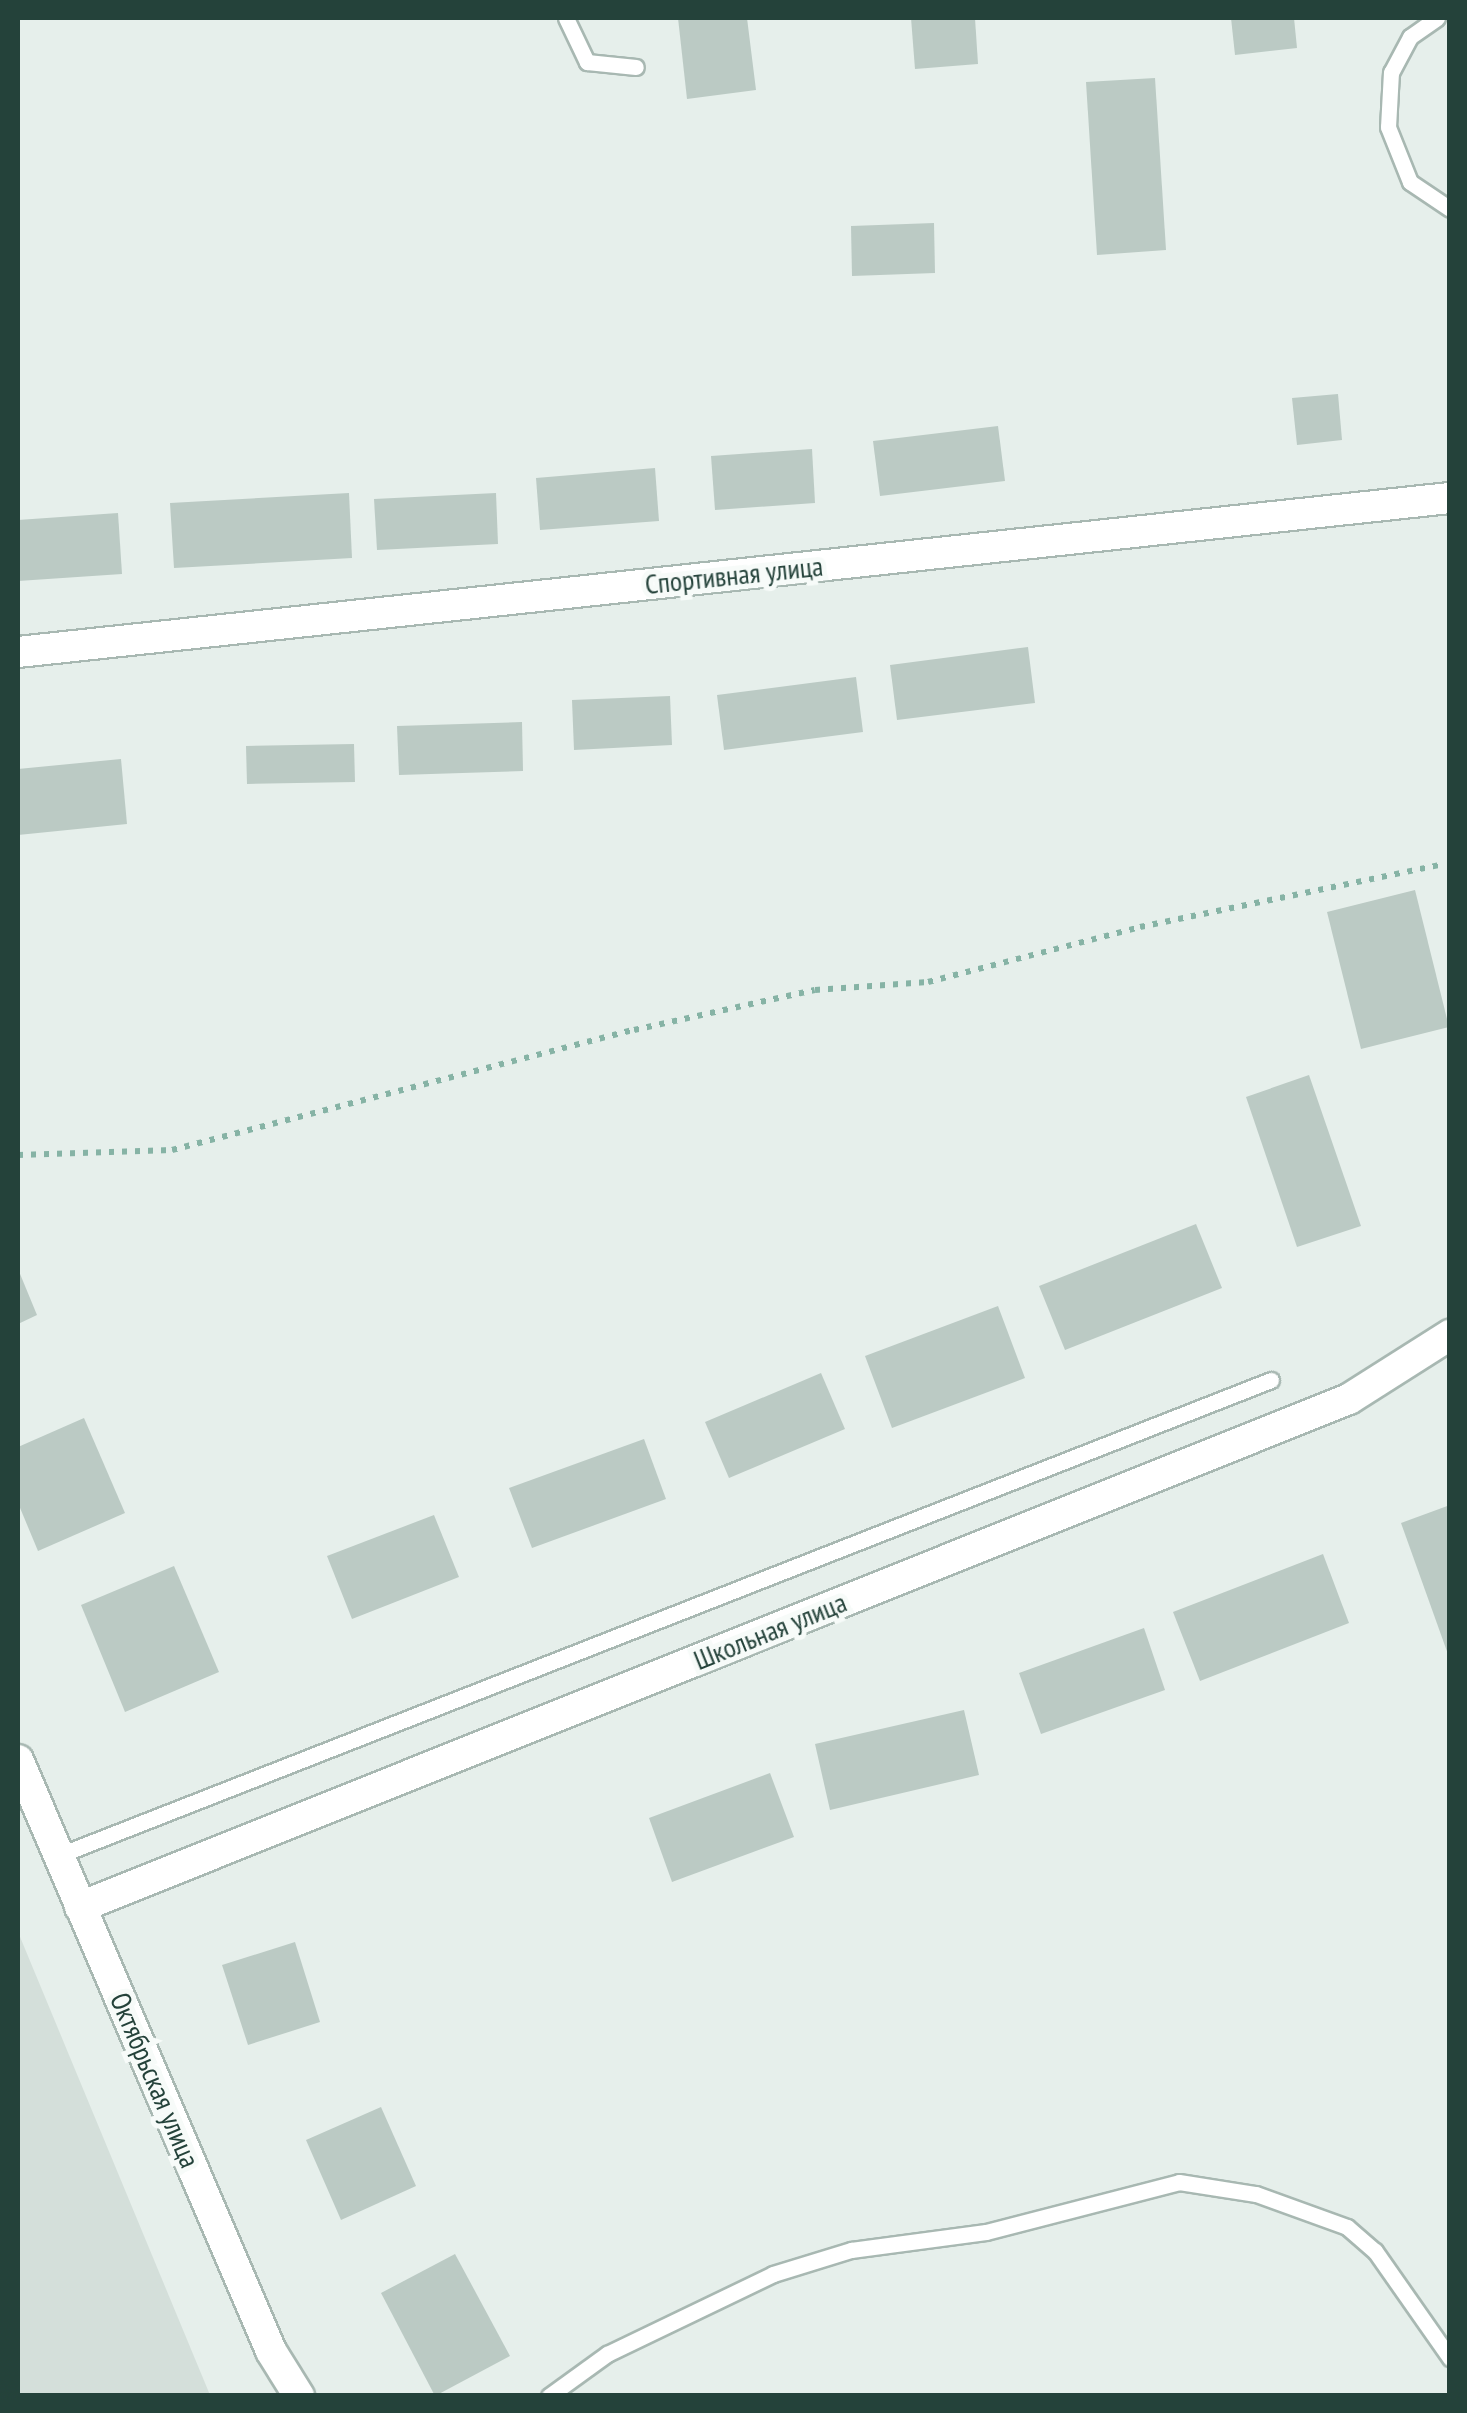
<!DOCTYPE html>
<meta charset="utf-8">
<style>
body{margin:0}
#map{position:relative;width:1467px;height:2413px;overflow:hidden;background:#e6efeb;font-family:"PT Sans Narrow",sans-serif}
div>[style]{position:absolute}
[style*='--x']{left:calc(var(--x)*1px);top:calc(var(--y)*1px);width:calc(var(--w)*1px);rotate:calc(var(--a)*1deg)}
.built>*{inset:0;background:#d4dfda}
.building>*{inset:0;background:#bbcac4}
.path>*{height:6px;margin-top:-3px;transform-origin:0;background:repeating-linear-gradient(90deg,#86b3a5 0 5px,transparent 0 13px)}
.roads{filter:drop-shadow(2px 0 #a8b8b2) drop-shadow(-2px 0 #a8b8b2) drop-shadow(0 2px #a8b8b2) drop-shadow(0 -2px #a8b8b2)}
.lane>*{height:15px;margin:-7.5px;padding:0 7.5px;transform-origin:7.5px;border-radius:7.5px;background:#fff}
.street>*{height:30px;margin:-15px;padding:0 15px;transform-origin:15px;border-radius:15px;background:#fff}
span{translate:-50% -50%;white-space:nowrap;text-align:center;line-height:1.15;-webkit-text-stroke:10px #f7fbf9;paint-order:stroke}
.street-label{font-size:28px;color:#24423a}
.frame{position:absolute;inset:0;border:20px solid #24423a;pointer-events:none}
</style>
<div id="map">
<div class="built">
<i style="clip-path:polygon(18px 1932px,210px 2395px,18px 2395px)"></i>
</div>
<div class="building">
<i style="clip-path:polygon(678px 18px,747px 18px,756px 90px,687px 99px)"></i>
<i style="clip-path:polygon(911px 18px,975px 18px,978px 64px,915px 69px)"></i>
<i style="clip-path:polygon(1231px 18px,1294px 18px,1297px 48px,1235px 55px)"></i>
<i style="clip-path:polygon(1155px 78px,1166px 250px,1097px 255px,1086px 82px)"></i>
<i style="clip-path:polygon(934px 223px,935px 273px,852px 276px,851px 226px)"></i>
<i style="clip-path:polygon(1338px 394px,1342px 440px,1297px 445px,1292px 398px)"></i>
<i style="clip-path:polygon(998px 426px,1005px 481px,880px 496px,873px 441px)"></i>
<i style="clip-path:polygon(812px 449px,815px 503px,715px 510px,711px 456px)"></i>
<i style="clip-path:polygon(655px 468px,659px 521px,540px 530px,536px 478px)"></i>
<i style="clip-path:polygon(349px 493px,352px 558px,174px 568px,170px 503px)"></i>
<i style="clip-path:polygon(496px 493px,498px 544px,377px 550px,374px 499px)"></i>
<i style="clip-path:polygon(118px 513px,122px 574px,18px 581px,18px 520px)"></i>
<i style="clip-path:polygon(1028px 647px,1035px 703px,897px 720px,890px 665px)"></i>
<i style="clip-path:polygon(856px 677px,863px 732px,724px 750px,717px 695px)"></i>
<i style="clip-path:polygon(670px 696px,672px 745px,574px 750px,572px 700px)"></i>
<i style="clip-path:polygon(522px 722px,523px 771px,399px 775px,397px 726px)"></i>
<i style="clip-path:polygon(354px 744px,355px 782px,247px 784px,246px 746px)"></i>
<i style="clip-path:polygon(121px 759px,127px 824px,18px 835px,18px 769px)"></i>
<i style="clip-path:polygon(1415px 890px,1449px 1027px,1361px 1049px,1327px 912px)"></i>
<i style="clip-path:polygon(1309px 1075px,1361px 1226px,1297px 1247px,1246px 1097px)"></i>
<i style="clip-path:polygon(1196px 1224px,1222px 1288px,1065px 1350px,1039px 1286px)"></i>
<i style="clip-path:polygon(18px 1269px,37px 1315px,18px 1324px)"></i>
<i style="clip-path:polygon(998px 1306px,1025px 1378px,892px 1428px,865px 1356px)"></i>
<i style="clip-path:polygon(821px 1373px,845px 1429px,729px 1478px,705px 1422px)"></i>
<i style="clip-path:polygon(84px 1418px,125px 1513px,38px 1551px,18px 1503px,18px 1447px)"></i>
<i style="clip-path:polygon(644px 1439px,666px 1499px,532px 1548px,509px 1488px)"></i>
<i style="clip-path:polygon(1450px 1505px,1450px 1657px,1449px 1657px,1401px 1523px)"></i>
<i style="clip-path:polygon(434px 1515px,459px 1577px,352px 1619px,327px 1556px)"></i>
<i style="clip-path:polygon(1323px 1554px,1349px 1623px,1200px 1681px,1173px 1612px)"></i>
<i style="clip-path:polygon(174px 1566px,219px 1672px,125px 1712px,81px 1605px)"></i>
<i style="clip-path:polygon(1144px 1628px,1165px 1690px,1041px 1734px,1019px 1673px)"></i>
<i style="clip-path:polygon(964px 1710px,979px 1775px,830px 1810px,815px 1744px)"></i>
<i style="clip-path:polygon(770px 1773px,794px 1837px,672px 1882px,649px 1818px)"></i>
<i style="clip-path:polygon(295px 1942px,320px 2022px,248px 2045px,222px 1965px)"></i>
<i style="clip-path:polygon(381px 2107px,416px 2186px,341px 2220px,306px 2140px)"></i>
<i style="clip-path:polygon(455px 2254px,510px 2356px,435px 2396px,381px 2293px)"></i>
</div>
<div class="path">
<i style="--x:18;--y:1155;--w:154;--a:-1.9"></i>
<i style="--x:172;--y:1150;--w:477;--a:-14.6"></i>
<i style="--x:634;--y:1030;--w:185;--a:-12.5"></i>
<i style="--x:815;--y:990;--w:113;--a:-4"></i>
<i style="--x:928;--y:982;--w:219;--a:-14.5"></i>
<i style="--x:1140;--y:927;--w:305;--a:-11.7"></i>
</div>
<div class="roads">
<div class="lane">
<i style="--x:566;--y:18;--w:49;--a:64.5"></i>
<i style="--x:587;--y:62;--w:49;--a:5.8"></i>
<i style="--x:1437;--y:18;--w:33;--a:145"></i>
<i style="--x:1410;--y:37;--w:40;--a:118"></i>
<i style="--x:1391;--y:72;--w:55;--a:93.1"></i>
<i style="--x:1388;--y:127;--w:59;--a:68.2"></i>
<i style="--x:1410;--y:182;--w:48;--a:34"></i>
<i style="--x:57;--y:1856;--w:1304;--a:-21.41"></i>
<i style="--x:549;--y:2396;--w:72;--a:-35.9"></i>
<i style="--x:607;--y:2354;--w:184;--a:-25.7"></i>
<i style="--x:773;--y:2274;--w:82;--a:-17.1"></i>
<i style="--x:851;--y:2250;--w:136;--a:-7.6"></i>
<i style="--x:986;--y:2232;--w:199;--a:-14.5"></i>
<i style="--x:1179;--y:2182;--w:78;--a:8.9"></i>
<i style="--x:1256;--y:2194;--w:97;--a:19.9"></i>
<i style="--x:1347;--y:2227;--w:37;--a:41"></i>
<i style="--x:1375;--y:2251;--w:131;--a:55"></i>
</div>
<div class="street">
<i style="--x:18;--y:652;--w:1440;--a:-6.14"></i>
<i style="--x:18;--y:1760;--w:643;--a:66.82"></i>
<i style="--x:271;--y:2351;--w:53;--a:58.1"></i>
<i style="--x:80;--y:1907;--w:1367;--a:-21.82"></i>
<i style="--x:1349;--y:1399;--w:120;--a:-32.4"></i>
</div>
</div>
<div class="street-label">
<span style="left:734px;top:575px;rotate:-6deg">Спортивная улица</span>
<span style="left:770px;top:1631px;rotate:-22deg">Школьная улица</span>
<span style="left:155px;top:2080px;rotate:67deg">Октябрьская улица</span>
</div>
<div class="frame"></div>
</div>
